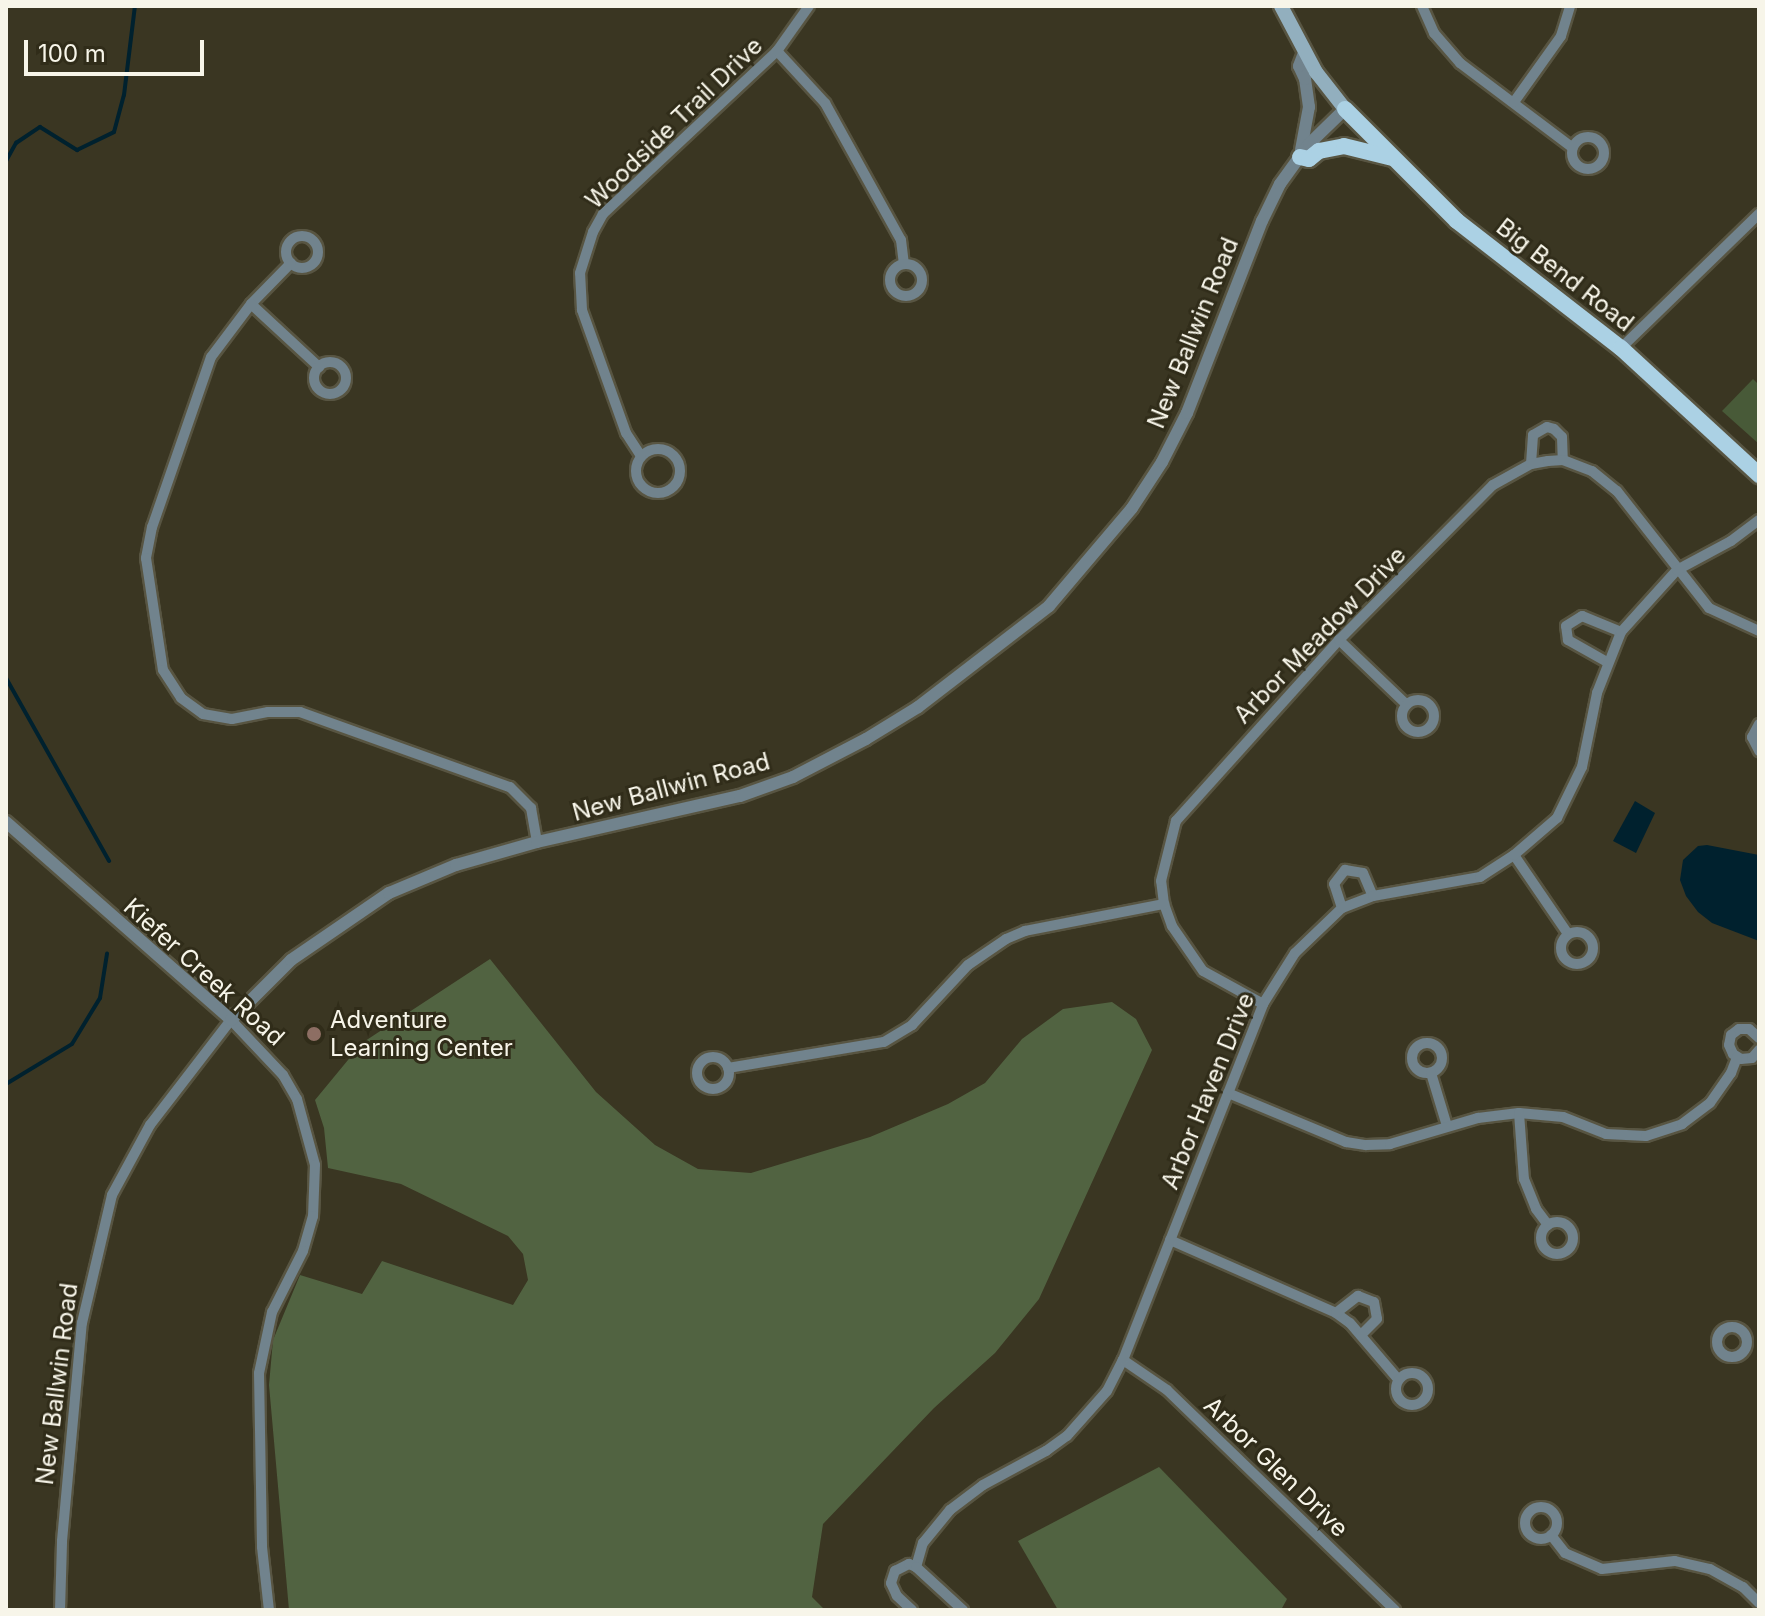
<!DOCTYPE html>
<style>
body{margin:0}
#map{position:relative;width:1765px;height:1616px;overflow:hidden;background:#3a3622;font-family:Inter,sans-serif}
div>[style]{position:absolute}
[style*='--x']{left:calc(var(--x)*1px);top:calc(var(--y)*1px);width:calc(var(--w)*1px);rotate:calc(var(--a)*1deg)}
.green>*{inset:0;background:#485a38}
.forest>*{inset:0;background:#516341}
.water>*{inset:0;background:#00212e}
.stream>*{height:4px;margin:-2px;padding:0 2px;transform-origin:2px;border-radius:2px;background:#00212e}
.roads{filter:drop-shadow(2px 0 #585542) drop-shadow(-2px 0 #585542) drop-shadow(0 2px #585542) drop-shadow(0 -2px #585542)}
.minor>*{height:10px;margin:-5px;padding:0 5px;transform-origin:5px;border-radius:5px;background:#71838d}
.minor>.ring{margin:-5px;padding:0;box-sizing:content-box;background:none;border:10px solid #71838d;border-radius:50%}
.tertiary>*{height:12px;margin:-6px;padding:0 6px;transform-origin:6px;border-radius:6px;background:#71838d}
.secondary>*{height:14px;margin:-7px;padding:0 7px;transform-origin:7px;border-radius:7px;background:#92afbe}
.primary>*{height:16px;margin:-8px;padding:0 8px;transform-origin:8px;border-radius:8px;background:#abd1e4}
.dots>*{width:22px;height:22px;translate:-50% -50%;box-sizing:border-box;border:4px solid #302c19;border-radius:50%}
span{translate:-50% -50%;white-space:nowrap;text-align:center;line-height:1.15;-webkit-text-stroke:6px #302c19;paint-order:stroke}
.street-label{font-size:24px;color:#f7f5e9}
.poi-label{font-size:24px;color:#f7f5e9}
.left{translate:0 -50%;text-align:left}
.frame{position:absolute;inset:0;border:8px solid #f7f5e9;pointer-events:none}
.scale{position:absolute;left:24px;top:40px;width:180px;height:36px;box-sizing:border-box;border:4px solid #f7f5e9;border-top:0;padding-left:10px;font-size:24px;line-height:28px;white-space:nowrap;color:#f7f5e9;-webkit-text-stroke:6px #302c19;paint-order:stroke}
</style>
<div id="map">
<div class="green">
<i style="clip-path:polygon(1753px 379px,1759px 385px,1759px 444px,1722px 411px)"></i>
</div>
<div class="forest">
<i style="clip-path:polygon(490px 959px,596px 1092px,655px 1145px,698px 1169px,751px 1173px,870px 1137px,948px 1104px,985px 1083px,1022px 1039px,1063px 1009px,1112px 1002px,1136px 1019px,1152px 1050px,1039px 1299px,995px 1353px,934px 1408px,823px 1524px,812px 1597px,825px 1610px,289px 1610px,269px 1385px,273px 1340px,300px 1275px,362px 1294px,382px 1261px,513px 1305px,528px 1280px,523px 1254px,508px 1236px,401px 1184px,328px 1168px,324px 1128px,315px 1100px,362px 1043px)"></i>
<i style="clip-path:polygon(1159px 1467px,1287px 1599px,1281px 1610px,1058px 1610px,1018px 1541px)"></i>
</div>
<div class="water">
<i style="clip-path:polygon(1635px 801px,1655px 813px,1636px 853px,1613px 841px)"></i>
<i style="clip-path:polygon(1707px 845px,1759px 855px,1759px 941px,1712px 923px,1698px 912px,1686px 896px,1680px 880px,1683px 860px,1698px 846px)"></i>
</div>
<div class="stream">
<i style="--x:6;--y:161;--w:21;--a:-61"></i>
<i style="--x:16;--y:143;--w:29;--a:-34"></i>
<i style="--x:40;--y:127;--w:44;--a:31.9"></i>
<i style="--x:77;--y:150;--w:41;--a:-25.9"></i>
<i style="--x:114;--y:132;--w:38;--a:-75"></i>
<i style="--x:124;--y:95;--w:90;--a:-83"></i>
<i style="--x:6;--y:678;--w:210;--a:60.6"></i>
<i style="--x:6;--y:1084;--w:77;--a:-31.2"></i>
<i style="--x:72;--y:1044;--w:54;--a:-58.7"></i>
<i style="--x:100;--y:998;--w:45;--a:-81"></i>
</div>
<div class="roads">
<div class="minor">
<i style="--x:1422;--y:6;--w:30;--a:66"></i>
<i style="--x:1434;--y:33;--w:40;--a:49"></i>
<i style="--x:1460;--y:63;--w:141;--a:37"></i>
<i style="--x:777;--y:51;--w:71;--a:47.3"></i>
<i style="--x:825;--y:103;--w:157;--a:61"></i>
<i style="--x:901;--y:240;--w:24;--a:83"></i>
<i style="--x:1514;--y:102;--w:81;--a:-54.5"></i>
<i style="--x:1561;--y:36;--w:31;--a:-73"></i>
<i class="ring" style="left:1572px;top:137px;width:22px;height:22px"></i>
<i class="ring" style="left:286px;top:236px;width:22px;height:22px"></i>
<i style="--x:291;--y:263;--w:57;--a:134.3"></i>
<i style="--x:251;--y:304;--w:66;--a:127"></i>
<i style="--x:211;--y:357;--w:180;--a:109.1"></i>
<i style="--x:152;--y:527;--w:32;--a:101"></i>
<i style="--x:146;--y:558;--w:113;--a:81.4"></i>
<i style="--x:163;--y:670;--w:33;--a:57"></i>
<i style="--x:181;--y:698;--w:27;--a:36"></i>
<i style="--x:203;--y:714;--w:29;--a:10"></i>
<i style="--x:232;--y:719;--w:37;--a:-11"></i>
<i style="--x:268;--y:712;--w:32;--a:0"></i>
<i style="--x:300;--y:712;--w:223;--a:19.7"></i>
<i style="--x:510;--y:787;--w:30;--a:45"></i>
<i style="--x:531;--y:808;--w:35;--a:80"></i>
<i class="ring" style="left:890px;top:264px;width:22px;height:22px"></i>
<i style="--x:251;--y:304;--w:93;--a:42.8"></i>
<i style="--x:1621;--y:348;--w:192;--a:-44.2"></i>
<i class="ring" style="left:314px;top:362px;width:22px;height:22px"></i>
<i class="ring" style="left:636px;top:449px;width:34px;height:34px"></i>
<i style="--x:641;--y:456;--w:27;--a:-123"></i>
<i style="--x:626;--y:433;--w:131;--a:-109.7"></i>
<i style="--x:582;--y:310;--w:37;--a:-93"></i>
<i style="--x:580;--y:273;--w:43;--a:-72.4"></i>
<i style="--x:593;--y:232;--w:21;--a:-61"></i>
<i style="--x:603;--y:214;--w:238;--a:-43.1"></i>
<i style="--x:777;--y:51;--w:55;--a:-54.6"></i>
<i style="--x:1531;--y:464;--w:29;--a:-86"></i>
<i style="--x:1533;--y:435;--w:16;--a:-30"></i>
<i style="--x:1547;--y:427;--w:7;--a:16"></i>
<i style="--x:1554;--y:429;--w:11;--a:45"></i>
<i style="--x:1562;--y:437;--w:23;--a:88"></i>
<i style="--x:1339;--y:640;--w:93;--a:43.7"></i>
<i style="--x:1607;--y:662;--w:45;--a:-150.6"></i>
<i style="--x:1568;--y:640;--w:14;--a:-98"></i>
<i style="--x:1566;--y:626;--w:19;--a:-32"></i>
<i style="--x:1582;--y:616;--w:42;--a:22.3"></i>
<i class="ring" style="left:1402px;top:700px;width:22px;height:22px"></i>
<i style="--x:1759;--y:724;--w:15;--a:118"></i>
<i style="--x:1752;--y:737;--w:16;--a:63"></i>
<i style="--x:1514;--y:855;--w:96;--a:55.6"></i>
<i style="--x:1342;--y:908;--w:25;--a:-108"></i>
<i style="--x:1334;--y:884;--w:18;--a:-52"></i>
<i style="--x:1345;--y:870;--w:18;--a:9"></i>
<i style="--x:1363;--y:873;--w:25;--a:67"></i>
<i class="ring" style="left:1561px;top:932px;width:22px;height:22px"></i>
<i style="--x:1263;--y:1004;--w:68;--a:-151.2"></i>
<i style="--x:1203;--y:971;--w:55;--a:-124.6"></i>
<i style="--x:1172;--y:926;--w:23;--a:-110"></i>
<i style="--x:1164;--y:904;--w:23;--a:-97"></i>
<i style="--x:1161;--y:881;--w:62;--a:-76"></i>
<i style="--x:1176;--y:821;--w:244;--a:-48"></i>
<i style="--x:1339;--y:640;--w:218;--a:-45.2"></i>
<i style="--x:1493;--y:485;--w:43;--a:-28.9"></i>
<i style="--x:1531;--y:464;--w:17;--a:-10"></i>
<i style="--x:1548;--y:461;--w:15;--a:-4"></i>
<i style="--x:1563;--y:460;--w:31;--a:21"></i>
<i style="--x:1592;--y:471;--w:32;--a:39"></i>
<i style="--x:1617;--y:491;--w:149;--a:51.8"></i>
<i style="--x:1709;--y:608;--w:55;--a:24.7"></i>
<i style="--x:1759;--y:1038;--w:13;--a:-138"></i>
<i style="--x:1749;--y:1029;--w:10;--a:180"></i>
<i style="--x:1739;--y:1029;--w:10;--a:143"></i>
<i style="--x:1731;--y:1035;--w:10;--a:101"></i>
<i style="--x:1729;--y:1045;--w:10;--a:66"></i>
<i style="--x:1733;--y:1054;--w:9;--a:32"></i>
<i style="--x:1741;--y:1059;--w:11;--a:-5"></i>
<i style="--x:1752;--y:1058;--w:11;--a:-49"></i>
<i class="ring" style="left:1412px;top:1043px;width:20px;height:20px"></i>
<i class="ring" style="left:697px;top:1057px;width:22px;height:22px"></i>
<i style="--x:728;--y:1068;--w:158;--a:-9.5"></i>
<i style="--x:884;--y:1042;--w:33;--a:-31"></i>
<i style="--x:912;--y:1025;--w:82;--a:-47"></i>
<i style="--x:968;--y:965;--w:46;--a:-34.4"></i>
<i style="--x:1006;--y:939;--w:21;--a:-23"></i>
<i style="--x:1025;--y:931;--w:142;--a:-11"></i>
<i style="--x:1431;--y:1073;--w:55;--a:73.2"></i>
<i style="--x:1228;--y:1093;--w:128;--a:22.6"></i>
<i style="--x:1346;--y:1142;--w:20;--a:9"></i>
<i style="--x:1366;--y:1145;--w:24;--a:-2"></i>
<i style="--x:1390;--y:1144;--w:92;--a:-16.5"></i>
<i style="--x:1478;--y:1118;--w:41;--a:-7"></i>
<i style="--x:1519;--y:1113;--w:44;--a:5.2"></i>
<i style="--x:1563;--y:1117;--w:46;--a:21.6"></i>
<i style="--x:1606;--y:1134;--w:40;--a:2.9"></i>
<i style="--x:1646;--y:1136;--w:38;--a:-18"></i>
<i style="--x:1682;--y:1124;--w:35;--a:-37"></i>
<i style="--x:1710;--y:1103;--w:37;--a:-55"></i>
<i style="--x:1731;--y:1073;--w:17;--a:-69"></i>
<i style="--x:1519;--y:1113;--w:66;--a:85.7"></i>
<i style="--x:1524;--y:1179;--w:32;--a:68"></i>
<i style="--x:1536;--y:1209;--w:20;--a:53"></i>
<i class="ring" style="left:1541px;top:1222px;width:22px;height:22px"></i>
<i style="--x:1170;--y:1240;--w:181;--a:23.7"></i>
<i style="--x:1336;--y:1313;--w:17;--a:36"></i>
<i style="--x:1350;--y:1323;--w:74;--a:49.4"></i>
<i style="--x:1336;--y:1313;--w:28;--a:-38"></i>
<i style="--x:1358;--y:1296;--w:17;--a:21"></i>
<i style="--x:1374;--y:1302;--w:17;--a:80"></i>
<i style="--x:1377;--y:1319;--w:23;--a:135"></i>
<i class="ring" style="left:1717px;top:1327px;width:20px;height:20px"></i>
<i style="--x:1123;--y:1360;--w:53;--a:34.3"></i>
<i style="--x:1167;--y:1390;--w:317;--a:44"></i>
<i class="ring" style="left:1396px;top:1373px;width:22px;height:22px"></i>
<i class="ring" style="left:1525px;top:1507px;width:22px;height:22px"></i>
<i style="--x:1551;--y:1535;--w:23;--a:52"></i>
<i style="--x:1565;--y:1553;--w:40;--a:23.4"></i>
<i style="--x:1602;--y:1569;--w:73;--a:-6.3"></i>
<i style="--x:1675;--y:1561;--w:36;--a:13"></i>
<i style="--x:1710;--y:1569;--w:38;--a:29"></i>
<i style="--x:1743;--y:1587;--w:23;--a:45"></i>
<i style="--x:916;--y:1567;--w:25;--a:-74"></i>
<i style="--x:923;--y:1543;--w:43;--a:-50.7"></i>
<i style="--x:950;--y:1510;--w:41;--a:-37.1"></i>
<i style="--x:983;--y:1485;--w:72;--a:-28.4"></i>
<i style="--x:1046;--y:1451;--w:26;--a:-36"></i>
<i style="--x:1067;--y:1436;--w:60;--a:-48.4"></i>
<i style="--x:1107;--y:1391;--w:35;--a:-63"></i>
<i style="--x:1123;--y:1360;--w:383;--a:-68.5"></i>
<i style="--x:1263;--y:1004;--w:60;--a:-57.9"></i>
<i style="--x:1295;--y:953;--w:65;--a:-43.8"></i>
<i style="--x:1342;--y:908;--w:33;--a:-21"></i>
<i style="--x:1373;--y:896;--w:109;--a:-10.1"></i>
<i style="--x:1480;--y:877;--w:40;--a:-32.9"></i>
<i style="--x:1514;--y:855;--w:57;--a:-40.7"></i>
<i style="--x:1557;--y:818;--w:57;--a:-63.9"></i>
<i style="--x:1582;--y:767;--w:76;--a:-78.5"></i>
<i style="--x:1597;--y:693;--w:66;--a:-68.5"></i>
<i style="--x:1621;--y:632;--w:84;--a:-47.9"></i>
<i style="--x:1677;--y:570;--w:61;--a:-28.2"></i>
<i style="--x:1731;--y:541;--w:35;--a:-37"></i>
<i style="--x:60;--y:1610;--w:69;--a:-88.3"></i>
<i style="--x:62;--y:1541;--w:219;--a:-84.8"></i>
<i style="--x:82;--y:1323;--w:131;--a:-76.8"></i>
<i style="--x:112;--y:1195;--w:80;--a:-61.5"></i>
<i style="--x:150;--y:1125;--w:133;--a:-52.4"></i>
<i style="--x:231;--y:1020;--w:76;--a:46.6"></i>
<i style="--x:283;--y:1075;--w:28;--a:60"></i>
<i style="--x:297;--y:1099;--w:68;--a:74.7"></i>
<i style="--x:315;--y:1165;--w:51;--a:92.2"></i>
<i style="--x:313;--y:1216;--w:36;--a:106"></i>
<i style="--x:303;--y:1251;--w:68;--a:116.9"></i>
<i style="--x:272;--y:1312;--w:62;--a:102"></i>
<i style="--x:259;--y:1373;--w:174;--a:89"></i>
<i style="--x:262;--y:1547;--w:63;--a:83.7"></i>
<i style="--x:912;--y:1610;--w:21;--a:-137"></i>
<i style="--x:897;--y:1596;--w:14;--a:-115"></i>
<i style="--x:891;--y:1583;--w:13;--a:-72"></i>
<i style="--x:895;--y:1571;--w:16;--a:-27"></i>
<i style="--x:909;--y:1564;--w:8;--a:23"></i>
<i style="--x:916;--y:1567;--w:64;--a:42.5"></i>
</div>
<div class="tertiary">
<i style="--x:1301;--y:150;--w:44;--a:-79.5"></i>
<i style="--x:1309;--y:107;--w:28;--a:-98"></i>
<i style="--x:1305;--y:79;--w:14;--a:-115"></i>
<i style="--x:1299;--y:66;--w:14;--a:-69"></i>
<i style="--x:6;--y:822;--w:300;--a:41.3"></i>
<i style="--x:231;--y:1020;--w:85;--a:-45"></i>
<i style="--x:291;--y:960;--w:119;--a:-34.4"></i>
<i style="--x:389;--y:893;--w:73;--a:-22.7"></i>
<i style="--x:456;--y:865;--w:84;--a:-15.9"></i>
<i style="--x:537;--y:842;--w:208;--a:-12.8"></i>
<i style="--x:740;--y:796;--w:56;--a:-19.7"></i>
<i style="--x:793;--y:777;--w:82;--a:-27.5"></i>
<i style="--x:866;--y:739;--w:61;--a:-31.6"></i>
<i style="--x:918;--y:707;--w:165;--a:-37.6"></i>
<i style="--x:1049;--y:606;--w:128;--a:-49.7"></i>
<i style="--x:1132;--y:508;--w:55;--a:-56.9"></i>
<i style="--x:1162;--y:462;--w:55;--a:-63"></i>
<i style="--x:1187;--y:413;--w:206;--a:-68.7"></i>
<i style="--x:1262;--y:221;--w:41;--a:-64.1"></i>
<i style="--x:1280;--y:184;--w:49;--a:-54.1"></i>
<i style="--x:1309;--y:144;--w:50;--a:-44.2"></i>
</div>
<div class="secondary">
<i style="--x:1281;--y:6;--w:75;--a:62.1"></i>
<i style="--x:1316;--y:72;--w:47;--a:51.9"></i>
</div>
<div class="primary">
<i style="--x:1345;--y:109;--w:158;--a:45"></i>
<i style="--x:1457;--y:221;--w:207;--a:37.8"></i>
<i style="--x:1621;--y:348;--w:188;--a:42.6"></i>
<i style="--x:1300;--y:157;--w:9;--a:13"></i>
<i style="--x:1309;--y:159;--w:13;--a:-39"></i>
<i style="--x:1319;--y:151;--w:25;--a:-11"></i>
<i style="--x:1344;--y:146;--w:49;--a:14"></i>
</div>
</div>
<div class="dots">
<i style="left:314px;top:1034px;background:#8d6e63"></i>
</div>
<div class="street-label">
<span style="left:674px;top:123px;rotate:-44deg">Woodside Trail Drive</span>
<span style="left:1565px;top:275px;rotate:38deg">Big Bend Road</span>
<span style="left:1193px;top:333px;rotate:-68deg">New Ballwin Road</span>
<span style="left:1320px;top:635px;rotate:-46deg">Arbor Meadow Drive</span>
<span style="left:671px;top:787px;rotate:-15deg">New Ballwin Road</span>
<span style="left:204px;top:972px;rotate:42deg">Kiefer Creek Road</span>
<span style="left:1208px;top:1091px;rotate:-68deg">Arbor Haven Drive</span>
<span style="left:57px;top:1384px;rotate:-83deg">New Ballwin Road</span>
<span style="left:1276px;top:1467px;rotate:44deg">Arbor Glen Drive</span>
</div>
<div class="poi-label">
<span class="left" style="left:330px;top:1034px">Adventure<br>Learning Center</span>
</div>
<div class="frame"></div>
<div class="scale">100 m</div>
</div>
